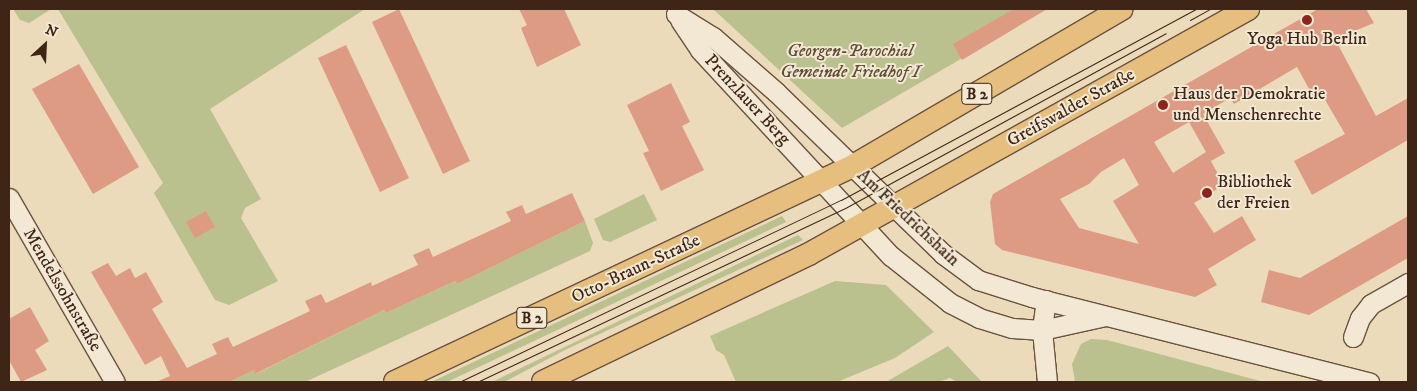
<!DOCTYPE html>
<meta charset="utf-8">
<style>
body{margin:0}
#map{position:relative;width:1417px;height:391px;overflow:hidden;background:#ebdbbb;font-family:"IM FELL DW Pica",serif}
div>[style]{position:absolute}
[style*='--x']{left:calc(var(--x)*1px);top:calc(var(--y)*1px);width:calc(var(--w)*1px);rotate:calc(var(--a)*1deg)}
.green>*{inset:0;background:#bac08e}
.building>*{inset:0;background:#dd9b83}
.roads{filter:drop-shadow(1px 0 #6a523f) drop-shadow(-1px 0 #6a523f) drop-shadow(0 1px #6a523f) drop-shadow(0 -1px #6a523f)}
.minor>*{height:19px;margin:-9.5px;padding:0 9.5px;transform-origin:9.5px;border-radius:9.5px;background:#f2e8d3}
.major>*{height:22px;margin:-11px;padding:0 11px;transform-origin:11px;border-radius:11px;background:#e6be7e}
.tram>*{height:1px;margin:-0.5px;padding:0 0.5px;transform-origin:0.5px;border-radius:0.5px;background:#3f2516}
.dots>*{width:14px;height:14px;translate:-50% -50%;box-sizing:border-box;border:2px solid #f2e8d3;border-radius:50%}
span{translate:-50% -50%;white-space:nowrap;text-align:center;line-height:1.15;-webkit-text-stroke:4px #f2e8d3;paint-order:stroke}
.shield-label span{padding:1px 4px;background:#f2e8d3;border:1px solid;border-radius:4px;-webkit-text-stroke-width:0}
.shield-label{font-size:16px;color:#3f2516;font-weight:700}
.poi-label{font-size:18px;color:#3f2516}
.left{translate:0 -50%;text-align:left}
.park-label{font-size:18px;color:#5e4c34;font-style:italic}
.street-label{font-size:18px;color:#3f2516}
.frame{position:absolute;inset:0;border:10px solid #3f2516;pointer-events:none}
.north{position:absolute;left:20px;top:20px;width:50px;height:50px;-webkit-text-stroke:4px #f2e8d3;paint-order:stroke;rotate:25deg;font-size:14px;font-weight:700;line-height:20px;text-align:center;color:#3f2516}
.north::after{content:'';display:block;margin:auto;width:18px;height:22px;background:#3f2516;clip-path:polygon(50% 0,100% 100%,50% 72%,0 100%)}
</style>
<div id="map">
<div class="green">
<i style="clip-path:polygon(13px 9px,51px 9px,29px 23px,20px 20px)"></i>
<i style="clip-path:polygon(58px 9px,365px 9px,210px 109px,261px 199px,245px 208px,241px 218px,278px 281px,229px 305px,215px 300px,154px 193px,163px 183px)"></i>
<i style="clip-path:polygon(713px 9px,1047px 9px,842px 128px)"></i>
<i style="clip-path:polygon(644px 194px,657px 220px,610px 242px,603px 240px,594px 219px)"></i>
<i style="clip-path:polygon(782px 216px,786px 222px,447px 382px,431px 382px)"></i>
<i style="clip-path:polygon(585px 221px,593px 243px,590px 251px,305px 382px,229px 382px,254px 370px,256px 374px,384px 310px,386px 313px,455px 281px,457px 284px)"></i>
<i style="clip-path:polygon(798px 235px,803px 240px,565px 350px,504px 382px,492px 382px)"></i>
<i style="clip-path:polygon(835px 281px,886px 285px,934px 332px,895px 358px,837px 382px,736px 382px,724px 355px,716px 350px,710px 336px)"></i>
<i style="clip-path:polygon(1091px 339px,1107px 340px,1264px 382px,1075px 382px,1072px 364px,1081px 344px)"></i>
<i style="clip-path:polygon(948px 346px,982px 382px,957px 382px,950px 378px,938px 382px,886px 382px)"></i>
</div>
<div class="building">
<i style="clip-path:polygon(399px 9px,470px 161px,443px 174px,372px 22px)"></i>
<i style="clip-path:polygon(519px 9px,564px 9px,581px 45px,537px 67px,521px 28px,527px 25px)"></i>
<i style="clip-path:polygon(1014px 9px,1047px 9px,962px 60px,953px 44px)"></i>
<i style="clip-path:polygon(evenodd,1318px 9px,1366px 9px,1374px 23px,1335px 39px,1376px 116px,1408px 98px,1408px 140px,1312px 195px,1294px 161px,1345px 134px,1321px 93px,1314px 98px,1297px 67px,1234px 104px,1230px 98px,1203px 114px,1225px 153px,1211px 161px,1189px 122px,1154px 142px,1173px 173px,1206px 152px,1224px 185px,1194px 203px,1214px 233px,1242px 216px,1256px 240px,1208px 269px,1217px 285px,1195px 297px,1002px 250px,995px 244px,990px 202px,993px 194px,1318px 9px,1124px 158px,1139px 185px,1113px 201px,1139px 244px,1079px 228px,1060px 199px,1089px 184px,1101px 172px,1124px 158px)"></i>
<i style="clip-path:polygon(346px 45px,409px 178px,380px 192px,318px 58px)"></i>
<i style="clip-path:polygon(79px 64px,139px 167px,93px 194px,32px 89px)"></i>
<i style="clip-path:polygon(671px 83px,690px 122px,682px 126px,704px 170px,661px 191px,643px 153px,649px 151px,627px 105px)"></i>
<i style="clip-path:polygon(572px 193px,585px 221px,457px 284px,455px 281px,386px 313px,384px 310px,255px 374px,254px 370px,229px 382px,156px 382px,170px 376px,161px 356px,145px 365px,91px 272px,108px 263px,116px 276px,130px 268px,135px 278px,146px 272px,163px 302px,152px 309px,187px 368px,217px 354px,212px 344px,228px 337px,233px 347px,310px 311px,305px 301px,321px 294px,326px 303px,371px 282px,372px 286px,418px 265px,413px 255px,429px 248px,433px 257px,511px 221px,506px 212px,522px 205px,526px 214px)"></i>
<i style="clip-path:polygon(206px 211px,215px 227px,195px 238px,186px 222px)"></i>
<i style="clip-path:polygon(1408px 216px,1408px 258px,1309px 315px,1261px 302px,1269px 270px,1300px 278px)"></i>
<i style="clip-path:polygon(30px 307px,49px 341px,35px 350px,47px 370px,21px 382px,9px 360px,9px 319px)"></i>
</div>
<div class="roads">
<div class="minor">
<i style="--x:676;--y:14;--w:44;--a:31.9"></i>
<i style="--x:713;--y:37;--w:84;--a:41.1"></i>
<i style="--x:776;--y:92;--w:233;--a:44.1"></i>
<i style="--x:943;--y:254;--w:44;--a:36.6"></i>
<i style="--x:978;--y:280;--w:57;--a:17.5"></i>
<i style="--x:1032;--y:297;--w:348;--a:14.2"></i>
<i style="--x:680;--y:20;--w:36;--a:56"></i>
<i style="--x:700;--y:50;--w:281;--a:47.2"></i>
<i style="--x:891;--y:256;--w:75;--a:38.5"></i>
<i style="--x:950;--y:303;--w:33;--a:27"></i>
<i style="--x:979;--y:318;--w:34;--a:17"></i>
<i style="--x:1012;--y:328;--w:30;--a:4"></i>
<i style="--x:1042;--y:330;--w:65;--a:-12.5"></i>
<i style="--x:9;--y:198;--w:212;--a:60.1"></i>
<i style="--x:1046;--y:300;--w:30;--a:98"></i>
<i style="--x:1042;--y:330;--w:52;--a:84.5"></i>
<i style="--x:1353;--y:337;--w:20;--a:-70"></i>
<i style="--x:1360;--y:318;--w:18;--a:-52"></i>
<i style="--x:1371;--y:304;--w:43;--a:-29.6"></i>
</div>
<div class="major">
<i style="--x:395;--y:382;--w:506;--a:-25.25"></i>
<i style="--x:853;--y:166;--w:311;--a:-30.3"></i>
<i style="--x:543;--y:382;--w:295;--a:-25.7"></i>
<i style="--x:809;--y:254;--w:503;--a:-29.17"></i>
</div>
</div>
<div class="tram">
<i style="--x:1190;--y:20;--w:23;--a:-29"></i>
<i style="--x:459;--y:382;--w:423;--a:-25.5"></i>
<i style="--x:841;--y:200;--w:403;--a:-28.3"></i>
<i style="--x:477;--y:382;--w:409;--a:-25.3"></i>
<i style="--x:847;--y:207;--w:363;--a:-28.6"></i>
</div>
<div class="dots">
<i style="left:1307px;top:20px;background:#8f2418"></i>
<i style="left:1163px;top:105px;background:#8f2418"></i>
<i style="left:1207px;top:193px;background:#8f2418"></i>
</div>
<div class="shield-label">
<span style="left:977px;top:94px">B 2</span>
<span style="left:532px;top:318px">B 2</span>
</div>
<div class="poi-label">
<span style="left:1307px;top:39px">Yoga Hub Berlin</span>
<span class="left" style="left:1173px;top:105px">Haus der Demokratie<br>und Menschenrechte</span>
<span class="left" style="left:1217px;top:193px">Bibliothek<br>der Freien</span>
</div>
<div class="park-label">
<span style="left:850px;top:62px">Georgen-Parochial<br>Gemeinde Friedhof I</span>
</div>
<div class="street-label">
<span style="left:747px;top:100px;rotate:47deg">Prenzlauer Berg</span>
<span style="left:1071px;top:108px;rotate:-29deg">Greifswalder Straße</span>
<span style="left:908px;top:218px;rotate:43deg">Am Friedrichshain</span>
<span style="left:636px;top:269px;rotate:-25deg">Otto-Braun-Straße</span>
<span style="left:62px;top:290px;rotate:60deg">Mendelssohnstraße</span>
</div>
<div class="frame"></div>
<div class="north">N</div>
</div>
